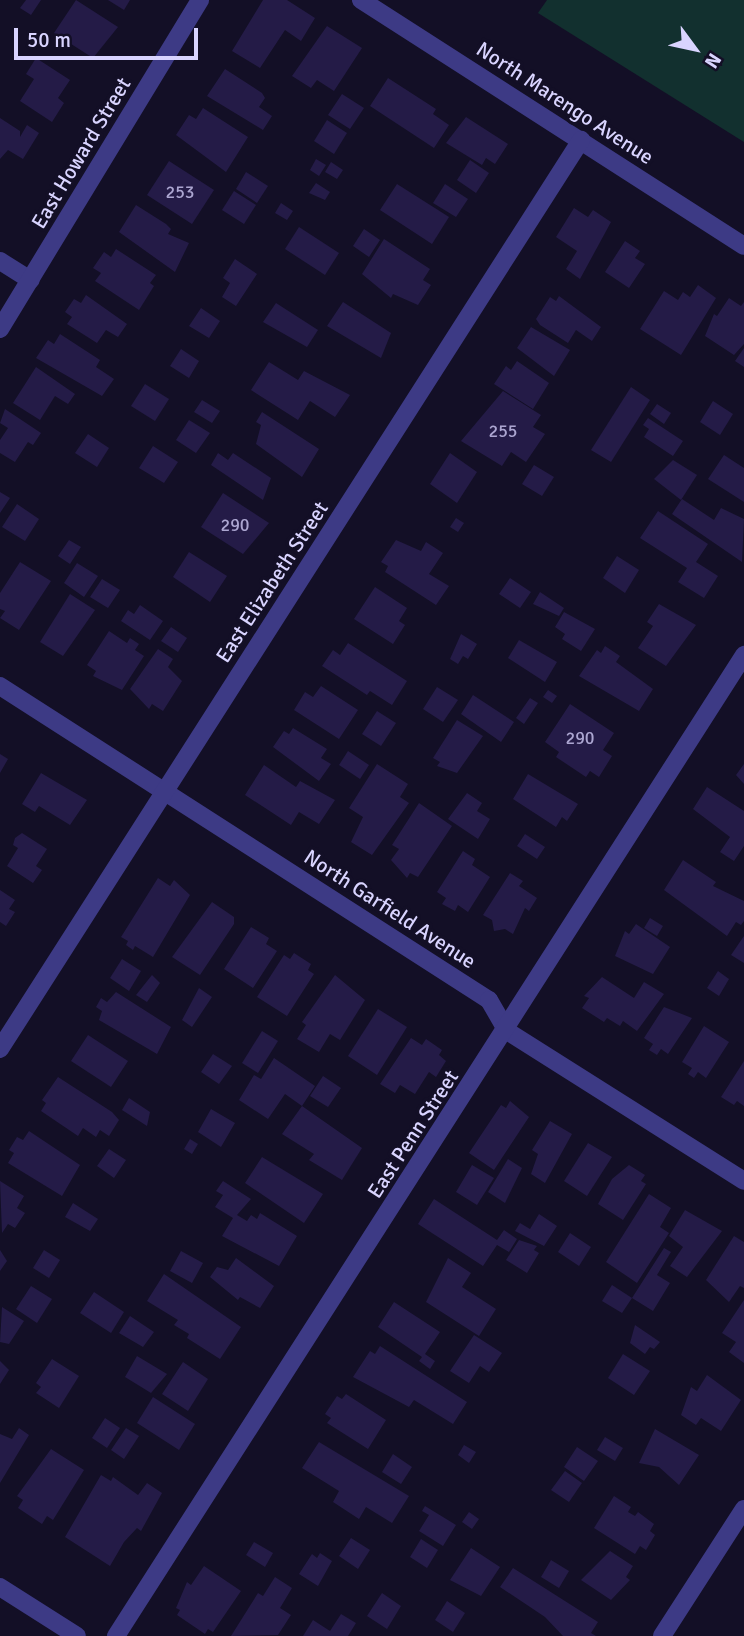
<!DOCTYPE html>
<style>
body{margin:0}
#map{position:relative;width:744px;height:1636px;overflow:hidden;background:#130f26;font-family:Signika,sans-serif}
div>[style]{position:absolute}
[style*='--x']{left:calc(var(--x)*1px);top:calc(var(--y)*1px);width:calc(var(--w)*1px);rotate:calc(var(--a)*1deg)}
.green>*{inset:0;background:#12302f}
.building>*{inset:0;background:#241b47}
.minor>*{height:18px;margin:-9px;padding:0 9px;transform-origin:9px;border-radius:9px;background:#3d3a85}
span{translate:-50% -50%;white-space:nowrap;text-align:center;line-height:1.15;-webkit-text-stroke:7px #130f26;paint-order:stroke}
.number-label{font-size:18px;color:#aca6d1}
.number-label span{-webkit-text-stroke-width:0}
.street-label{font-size:21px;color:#d9d4ff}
.north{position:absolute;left:660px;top:14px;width:70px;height:70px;-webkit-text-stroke:5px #130f26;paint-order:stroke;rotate:123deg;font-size:19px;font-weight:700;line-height:28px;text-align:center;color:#d9d4ff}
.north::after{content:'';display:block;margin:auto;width:24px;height:32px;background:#d9d4ff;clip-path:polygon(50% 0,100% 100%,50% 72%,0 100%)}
.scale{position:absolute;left:14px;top:28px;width:184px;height:32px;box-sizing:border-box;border:4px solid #d9d4ff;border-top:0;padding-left:9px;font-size:21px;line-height:24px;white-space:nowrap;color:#d9d4ff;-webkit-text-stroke:5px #130f26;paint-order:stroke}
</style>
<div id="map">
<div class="green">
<i style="clip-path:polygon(547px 0,744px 0,744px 142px,538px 13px)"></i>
</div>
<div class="building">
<i style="clip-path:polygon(26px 0,41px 0,31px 15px,20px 8px)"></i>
<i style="clip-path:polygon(76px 0,118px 27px,93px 58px,54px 33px)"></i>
<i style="clip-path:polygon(108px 0,130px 0,124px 10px)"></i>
<i style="clip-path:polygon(263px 0,287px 0,315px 18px,301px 41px,285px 30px,260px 68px,232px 51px)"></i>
<i style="clip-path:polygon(327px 26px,362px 48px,334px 91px,317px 80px,311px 88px,292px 76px)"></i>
<i style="clip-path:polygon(36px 58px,70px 80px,58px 98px,64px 103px,52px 122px,20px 101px,34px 79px,26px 74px)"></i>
<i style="clip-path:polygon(225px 69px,262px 93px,265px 98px,259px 107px,272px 116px,263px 130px,207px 96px)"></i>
<i style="clip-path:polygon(388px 78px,436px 109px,433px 114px,449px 125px,434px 148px,370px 106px)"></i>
<i style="clip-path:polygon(342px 94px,364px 108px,350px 129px,328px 115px)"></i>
<i style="clip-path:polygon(203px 108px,248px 137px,226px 172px,176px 135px,189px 115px,196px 119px)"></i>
<i style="clip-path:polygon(466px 117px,508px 144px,495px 164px,486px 158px,482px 165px,446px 143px)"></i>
<i style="clip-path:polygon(0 118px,20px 131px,20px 137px,27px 125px,39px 133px,23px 159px,8px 150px,0 159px)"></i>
<i style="clip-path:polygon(327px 120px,347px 133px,334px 154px,314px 141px)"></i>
<i style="clip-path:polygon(316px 159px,326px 165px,319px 176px,310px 170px)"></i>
<i style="clip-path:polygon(470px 160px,489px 173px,476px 193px,457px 180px)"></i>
<i style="clip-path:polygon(169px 161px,214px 190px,192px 224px,147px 195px)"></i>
<i style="clip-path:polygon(331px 162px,343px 170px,337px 179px,325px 172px)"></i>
<i style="clip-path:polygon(246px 172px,268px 186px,257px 203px,236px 189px)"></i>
<i style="clip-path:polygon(316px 183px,330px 192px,325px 200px,309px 193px)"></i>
<i style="clip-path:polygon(397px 184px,449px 217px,432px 244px,380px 210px)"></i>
<i style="clip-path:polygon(445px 184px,468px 199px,456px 217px,433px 203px)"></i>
<i style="clip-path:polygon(234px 191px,256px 205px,244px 224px,222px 210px)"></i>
<i style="clip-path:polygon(281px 203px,293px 211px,287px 220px,275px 213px)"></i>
<i style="clip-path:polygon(136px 205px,166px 224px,171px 229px,168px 234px,189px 243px,175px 272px,119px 232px)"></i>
<i style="clip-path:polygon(574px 208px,588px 217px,593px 210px,611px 222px,580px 279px,566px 269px,577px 251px,556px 237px)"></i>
<i style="clip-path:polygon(299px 227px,339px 253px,325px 275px,285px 249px)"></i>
<i style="clip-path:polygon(364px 229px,380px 240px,369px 257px,353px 246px)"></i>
<i style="clip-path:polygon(384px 239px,430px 269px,423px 280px,431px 285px,418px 305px,393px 294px,391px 298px,362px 274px)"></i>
<i style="clip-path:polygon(625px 241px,640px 251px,635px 258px,645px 264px,629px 288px,605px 272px)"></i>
<i style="clip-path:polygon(116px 249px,156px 275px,150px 283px,154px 286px,139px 310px,95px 281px,101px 273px,93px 268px,104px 252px,111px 257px)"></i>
<i style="clip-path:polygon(235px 259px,257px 274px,236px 306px,222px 297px,230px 283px,223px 278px)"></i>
<i style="clip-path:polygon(698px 285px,716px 298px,681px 355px,640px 329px,664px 291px,678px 300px,683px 292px,690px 297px)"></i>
<i style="clip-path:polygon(86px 295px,127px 324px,118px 337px,106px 330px,97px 343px,67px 324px,72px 317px,65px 312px,74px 299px,81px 303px)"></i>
<i style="clip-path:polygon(559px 296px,601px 327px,592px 341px,576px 330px,568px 343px,540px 325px,536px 319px,550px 297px,556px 301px)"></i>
<i style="clip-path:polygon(729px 298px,741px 306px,744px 302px,744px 344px,734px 355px,705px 336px,714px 314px,717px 316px)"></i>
<i style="clip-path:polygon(343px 302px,391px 333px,381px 358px,327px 326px)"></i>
<i style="clip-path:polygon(276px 303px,318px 330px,307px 347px,263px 322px)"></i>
<i style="clip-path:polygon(201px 308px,220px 321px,209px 338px,189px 326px)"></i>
<i style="clip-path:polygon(531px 327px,570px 350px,554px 376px,517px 348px)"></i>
<i style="clip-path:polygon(60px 334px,100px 360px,96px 367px,114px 379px,102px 396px,36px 358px,48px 340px,54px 344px)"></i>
<i style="clip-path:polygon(744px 348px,744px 367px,735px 361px)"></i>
<i style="clip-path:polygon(181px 349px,199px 361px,189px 378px,170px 366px)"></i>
<i style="clip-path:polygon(517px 361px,549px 383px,533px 409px,494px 384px,506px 366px,511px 370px)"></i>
<i style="clip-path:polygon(269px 362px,298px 380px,304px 371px,350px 395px,335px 417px,310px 401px,298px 420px,251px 390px)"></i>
<i style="clip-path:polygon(36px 367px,75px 394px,68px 404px,55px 396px,40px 420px,13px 403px)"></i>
<i style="clip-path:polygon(145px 384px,169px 399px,155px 421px,131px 406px)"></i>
<i style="clip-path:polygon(631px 387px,650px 400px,611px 462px,591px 450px)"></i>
<i style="clip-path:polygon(503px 391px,541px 415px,533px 427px,545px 434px,526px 462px,511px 452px,502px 466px,461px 441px)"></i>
<i style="clip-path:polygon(202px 400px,220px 411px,212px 423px,194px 412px)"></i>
<i style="clip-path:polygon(713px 401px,733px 414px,720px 435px,700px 422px)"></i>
<i style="clip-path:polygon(657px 404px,671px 413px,664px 424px,650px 414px)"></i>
<i style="clip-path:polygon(5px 409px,41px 433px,33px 445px,28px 442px,15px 462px,0 453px,0 440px,8px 428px,0 423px)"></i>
<i style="clip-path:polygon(262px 412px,319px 449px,302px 477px,256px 444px,261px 425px,256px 422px)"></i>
<i style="clip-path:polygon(648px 418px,683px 441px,673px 456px,644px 437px,649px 429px,643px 425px)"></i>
<i style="clip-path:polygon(189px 420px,210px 433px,196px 453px,176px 440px)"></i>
<i style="clip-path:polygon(88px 434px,109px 448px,97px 467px,75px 453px)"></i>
<i style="clip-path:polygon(153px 446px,178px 462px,164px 483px,139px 468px)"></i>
<i style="clip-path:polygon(218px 453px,228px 460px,233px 453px,271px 478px,263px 500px,211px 465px)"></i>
<i style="clip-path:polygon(450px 453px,477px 472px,457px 503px,430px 484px)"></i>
<i style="clip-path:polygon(724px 455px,744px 468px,744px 502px,708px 479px)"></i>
<i style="clip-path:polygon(673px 460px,697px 475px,681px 500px,654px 479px)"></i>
<i style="clip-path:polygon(534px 465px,554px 477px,542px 496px,522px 484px)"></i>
<i style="clip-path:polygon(0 492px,10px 498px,0 513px)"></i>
<i style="clip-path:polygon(223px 493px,269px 523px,243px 554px,201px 527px)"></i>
<i style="clip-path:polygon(682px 499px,714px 520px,721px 508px,744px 519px,742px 562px,672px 514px)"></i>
<i style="clip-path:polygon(17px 504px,39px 519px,25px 541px,2px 527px)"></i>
<i style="clip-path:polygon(658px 511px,708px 544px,696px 562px,718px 576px,704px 598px,678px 582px,687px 568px,640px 538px)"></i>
<i style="clip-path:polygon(456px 518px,464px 523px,458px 532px,450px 527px)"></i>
<i style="clip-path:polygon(69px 540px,81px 547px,70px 564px,58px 556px)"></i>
<i style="clip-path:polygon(396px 540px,421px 551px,426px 542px,443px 553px,429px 574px,449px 586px,436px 605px,385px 572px,388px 566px,381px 562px)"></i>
<i style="clip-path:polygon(189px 552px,227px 576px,210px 602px,173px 577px)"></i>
<i style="clip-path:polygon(617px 556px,639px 570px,625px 593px,603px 578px)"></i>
<i style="clip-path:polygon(20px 562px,51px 581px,19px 630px,0 618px,5px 611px,0 609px,0 593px)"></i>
<i style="clip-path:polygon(77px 563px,98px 576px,84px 597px,64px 583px)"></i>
<i style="clip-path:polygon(510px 578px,531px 592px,520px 608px,499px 594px)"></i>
<i style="clip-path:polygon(102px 579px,120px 590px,108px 608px,90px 597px)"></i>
<i style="clip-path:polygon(375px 587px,407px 608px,399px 621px,405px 625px,393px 644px,354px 619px)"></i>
<i style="clip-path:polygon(540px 592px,564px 608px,559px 616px,533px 604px)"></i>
<i style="clip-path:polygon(70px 594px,95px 610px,63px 656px,40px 642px)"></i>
<i style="clip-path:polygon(659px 604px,696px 625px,666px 666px,638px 648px,653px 626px,647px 622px)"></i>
<i style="clip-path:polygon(140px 605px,163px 621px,150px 640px,121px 621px,128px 610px,134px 614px)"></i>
<i style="clip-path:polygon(564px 612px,595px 629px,581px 651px,562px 639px,565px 634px,555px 627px)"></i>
<i style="clip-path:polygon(171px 627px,187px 638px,178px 652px,161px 641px)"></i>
<i style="clip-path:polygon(109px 631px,127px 643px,130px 638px,139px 644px,135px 650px,144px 656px,122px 690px,93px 676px,96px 671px,87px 665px)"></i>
<i style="clip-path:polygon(461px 634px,477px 644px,468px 659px,463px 656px,458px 664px,450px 659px)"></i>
<i style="clip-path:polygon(519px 640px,557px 662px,545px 682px,508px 658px)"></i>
<i style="clip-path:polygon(348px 643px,407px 681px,392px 705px,370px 691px,367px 695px,322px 666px,333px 650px,340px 655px)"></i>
<i style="clip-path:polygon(605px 646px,620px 656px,616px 662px,653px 689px,639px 711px,579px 676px,597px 650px,601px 653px)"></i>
<i style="clip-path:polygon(158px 649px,173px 659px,168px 667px,182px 681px,163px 711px,152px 704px,149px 709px,130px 689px)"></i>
<i style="clip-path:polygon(321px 686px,358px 710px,339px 739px,294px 710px,305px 692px,313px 697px)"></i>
<i style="clip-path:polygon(437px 687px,458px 700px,443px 722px,423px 709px)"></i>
<i style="clip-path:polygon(548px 690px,557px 696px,552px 703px,543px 697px)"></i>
<i style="clip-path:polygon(473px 695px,514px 722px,501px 742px,461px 714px)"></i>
<i style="clip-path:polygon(530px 698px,538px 703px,524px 724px,516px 718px)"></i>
<i style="clip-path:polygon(570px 704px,614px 733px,603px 750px,612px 756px,599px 777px,590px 771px,586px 777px,556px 757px,559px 752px,545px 742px)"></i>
<i style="clip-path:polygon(377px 711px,396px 723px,381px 746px,362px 734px)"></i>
<i style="clip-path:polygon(457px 720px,483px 736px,457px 773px,437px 766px,440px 762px,433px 758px)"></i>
<i style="clip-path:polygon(293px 728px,327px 749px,321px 758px,331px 764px,319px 781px,273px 747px,284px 731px,289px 734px)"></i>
<i style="clip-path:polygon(348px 751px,369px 765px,360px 779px,339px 765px)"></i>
<i style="clip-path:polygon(0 754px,8px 759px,0 773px)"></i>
<i style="clip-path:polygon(377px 764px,408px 784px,400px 797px,409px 803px,372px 855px,351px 842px,363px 817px,349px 808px)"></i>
<i style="clip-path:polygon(744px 764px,744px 784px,736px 775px)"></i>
<i style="clip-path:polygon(264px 765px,296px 787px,300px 781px,335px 800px,319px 824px,299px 812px,291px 825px,245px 795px)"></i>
<i style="clip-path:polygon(41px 773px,87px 800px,70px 825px,39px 806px,35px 812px,22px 804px)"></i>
<i style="clip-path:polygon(528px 774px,578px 804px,567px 821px,562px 817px,556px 827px,513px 799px)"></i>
<i style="clip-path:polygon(707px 787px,744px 811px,744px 846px,734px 861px,720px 852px,730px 837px,693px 809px)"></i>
<i style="clip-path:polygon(467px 793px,482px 803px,477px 811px,490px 819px,478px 839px,448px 819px)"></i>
<i style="clip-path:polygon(419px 803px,452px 826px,418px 877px,410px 873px,407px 878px,391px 860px,399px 849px,392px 845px)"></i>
<i style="clip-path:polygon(22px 833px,47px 849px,36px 866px,42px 870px,33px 883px,7px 866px,18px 848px,13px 845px,15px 838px)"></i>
<i style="clip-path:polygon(525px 834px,545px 847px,537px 859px,517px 846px)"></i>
<i style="clip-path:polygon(463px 851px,475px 859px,472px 865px,490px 877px,468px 912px,458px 905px,455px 911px,442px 904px,446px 898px,437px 892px)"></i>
<i style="clip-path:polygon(683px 860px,716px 882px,713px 886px,744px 901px,744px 921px,741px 925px,736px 922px,727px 936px,664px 890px)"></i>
<i style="clip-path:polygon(510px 873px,523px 881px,519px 886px,537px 898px,529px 911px,525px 908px,513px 934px,505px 929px,494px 931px,492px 920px,483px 915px)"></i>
<i style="clip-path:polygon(158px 878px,170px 886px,174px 880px,190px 895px,153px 957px,135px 946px,133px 950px,126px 945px,128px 941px,121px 937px)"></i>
<i style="clip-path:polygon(0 890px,15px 900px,9px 909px,15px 912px,6px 926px,0 922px)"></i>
<i style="clip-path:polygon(212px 902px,234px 917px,234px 924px,200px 975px,172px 957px)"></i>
<i style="clip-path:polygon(650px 918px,663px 926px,657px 936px,644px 928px)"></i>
<i style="clip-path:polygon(636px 924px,670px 947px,653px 974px,615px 956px,625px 931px,629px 934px)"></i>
<i style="clip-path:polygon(251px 927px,269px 938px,266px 944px,277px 951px,253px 988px,224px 969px)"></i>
<i style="clip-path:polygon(744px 936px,744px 963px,731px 955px)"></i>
<i style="clip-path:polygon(294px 953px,311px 964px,308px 970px,314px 974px,287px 1016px,257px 997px,284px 955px,290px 959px)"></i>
<i style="clip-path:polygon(122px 959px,141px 971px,129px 991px,110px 978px)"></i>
<i style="clip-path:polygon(718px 971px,729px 979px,719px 996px,707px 988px)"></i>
<i style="clip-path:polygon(152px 975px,160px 983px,147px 1002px,136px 995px)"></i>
<i style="clip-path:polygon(335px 975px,365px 1000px,340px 1040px,330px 1034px,319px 1052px,297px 1039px,306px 1025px,302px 1022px)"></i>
<i style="clip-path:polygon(602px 977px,634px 998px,644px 982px,664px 994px,637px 1031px,623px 1021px,620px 1026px,607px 1018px,604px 1022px,582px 1008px,589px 998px,584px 996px)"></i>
<i style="clip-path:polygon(199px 988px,212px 997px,192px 1027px,182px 1020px)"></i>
<i style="clip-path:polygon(116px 992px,171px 1027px,157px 1054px,99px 1020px,102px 1011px,96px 1007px,101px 998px,107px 1002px)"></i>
<i style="clip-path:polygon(664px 1007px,692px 1018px,668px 1054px,661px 1049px,657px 1055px,649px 1050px,653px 1044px,644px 1038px)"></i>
<i style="clip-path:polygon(378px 1009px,407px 1027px,377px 1075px,348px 1056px)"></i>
<i style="clip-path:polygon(704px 1026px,729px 1042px,706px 1078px,698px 1072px,694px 1078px,688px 1074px,692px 1068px,682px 1062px)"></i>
<i style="clip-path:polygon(262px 1031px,278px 1041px,258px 1073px,242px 1063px)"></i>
<i style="clip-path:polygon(88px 1035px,128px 1061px,111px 1087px,71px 1061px)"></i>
<i style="clip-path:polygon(411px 1038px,422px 1045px,426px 1039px,442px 1050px,439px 1055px,446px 1061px,436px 1077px,429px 1072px,415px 1094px,400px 1085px,395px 1093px,380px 1084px)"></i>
<i style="clip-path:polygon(213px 1054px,232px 1066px,219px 1084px,201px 1072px)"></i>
<i style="clip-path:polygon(274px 1058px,315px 1086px,302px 1106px,285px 1094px,268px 1119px,239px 1100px,254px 1075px,261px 1079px)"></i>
<i style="clip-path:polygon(744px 1061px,744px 1106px,737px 1101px,734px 1105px,721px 1097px)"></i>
<i style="clip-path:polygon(323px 1076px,341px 1088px,328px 1107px,310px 1096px)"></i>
<i style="clip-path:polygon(58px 1077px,112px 1112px,119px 1120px,109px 1136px,100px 1130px,96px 1137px,83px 1128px,78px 1136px,41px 1111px,46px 1103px,42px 1100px)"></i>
<i style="clip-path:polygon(129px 1098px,150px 1112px,147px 1126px,122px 1110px)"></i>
<i style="clip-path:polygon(510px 1101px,529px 1117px,494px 1170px,469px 1153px,501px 1105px,506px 1108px)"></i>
<i style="clip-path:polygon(302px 1106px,362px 1148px,342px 1180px,309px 1160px,314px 1154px,282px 1134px)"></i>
<i style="clip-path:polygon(211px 1109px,235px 1123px,221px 1147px,198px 1132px)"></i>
<i style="clip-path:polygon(550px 1121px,572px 1134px,545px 1183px,531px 1174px,538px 1154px,532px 1150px)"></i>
<i style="clip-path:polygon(29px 1131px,80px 1165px,62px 1196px,8px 1163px,14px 1153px,9px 1150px,17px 1137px,23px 1140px)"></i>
<i style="clip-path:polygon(190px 1139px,198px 1144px,192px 1154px,184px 1149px)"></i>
<i style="clip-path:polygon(588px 1143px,612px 1157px,587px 1196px,564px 1181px)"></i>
<i style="clip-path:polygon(109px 1149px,126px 1160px,114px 1178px,97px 1166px)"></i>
<i style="clip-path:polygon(262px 1157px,323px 1194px,304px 1223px,245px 1183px)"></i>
<i style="clip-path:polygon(508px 1159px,522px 1168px,505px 1203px,488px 1192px)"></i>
<i style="clip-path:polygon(472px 1165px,494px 1178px,477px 1205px,456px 1192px)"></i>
<i style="clip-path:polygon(629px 1165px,645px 1175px,641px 1181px,646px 1184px,623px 1220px,598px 1204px,612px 1179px)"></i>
<i style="clip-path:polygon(0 1181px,24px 1196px,17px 1208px,25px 1213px,15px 1228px,8px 1224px,2px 1233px)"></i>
<i style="clip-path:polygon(223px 1181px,251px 1199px,237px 1215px,247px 1221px,251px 1215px,257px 1219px,260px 1213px,297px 1236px,279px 1266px,222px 1236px,233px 1218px,215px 1207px,223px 1195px,216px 1191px)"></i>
<i style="clip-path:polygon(649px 1194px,671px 1208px,660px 1227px,669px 1233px,637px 1283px,606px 1262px)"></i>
<i style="clip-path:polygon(434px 1199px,497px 1240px,504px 1230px,517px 1239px,509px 1252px,497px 1245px,483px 1266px,418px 1224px)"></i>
<i style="clip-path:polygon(73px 1203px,98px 1219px,90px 1231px,65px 1217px)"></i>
<i style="clip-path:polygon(685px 1210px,722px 1231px,687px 1277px,670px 1266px,683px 1247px,669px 1236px)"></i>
<i style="clip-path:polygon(539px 1214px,557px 1226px,544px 1246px,515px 1231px,520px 1223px,530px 1229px)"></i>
<i style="clip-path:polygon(570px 1233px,591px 1247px,579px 1266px,558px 1252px)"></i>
<i style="clip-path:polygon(734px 1236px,744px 1242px,744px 1288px,740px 1286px,729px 1302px,706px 1280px)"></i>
<i style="clip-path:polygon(519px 1240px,537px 1246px,534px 1250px,539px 1253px,527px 1273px,506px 1260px)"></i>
<i style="clip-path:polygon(664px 1248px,671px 1252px,657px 1275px,670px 1283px,653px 1311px,632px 1298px)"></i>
<i style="clip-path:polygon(0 1250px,7px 1261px,0 1271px)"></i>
<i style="clip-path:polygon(44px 1250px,60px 1260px,49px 1278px,33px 1268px)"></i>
<i style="clip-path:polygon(181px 1251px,203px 1263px,192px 1283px,170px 1271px)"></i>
<i style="clip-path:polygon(236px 1258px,274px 1286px,260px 1308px,240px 1297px,238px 1300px,210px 1277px,217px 1267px,228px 1270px)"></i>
<i style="clip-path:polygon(448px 1258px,471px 1273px,462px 1287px,496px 1309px,479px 1336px,426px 1302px)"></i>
<i style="clip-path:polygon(164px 1274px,241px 1327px,220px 1359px,187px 1338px,189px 1334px,174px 1325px,178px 1320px,147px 1301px)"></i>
<i style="clip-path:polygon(612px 1285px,632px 1298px,622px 1313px,602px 1301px)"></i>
<i style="clip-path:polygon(31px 1286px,52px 1299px,37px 1323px,16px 1309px)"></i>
<i style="clip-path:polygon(94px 1292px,124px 1312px,111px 1333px,80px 1313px)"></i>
<i style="clip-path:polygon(744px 1300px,744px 1363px,729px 1352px,736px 1342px,722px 1333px)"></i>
<i style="clip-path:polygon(394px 1302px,440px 1332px,425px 1354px,435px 1361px,430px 1369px,419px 1361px,422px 1357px,378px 1327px)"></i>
<i style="clip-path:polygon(2px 1307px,24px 1321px,9px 1344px,0 1342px)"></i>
<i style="clip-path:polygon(130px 1316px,154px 1332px,143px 1347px,119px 1333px)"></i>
<i style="clip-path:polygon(635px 1325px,660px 1342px,654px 1349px,650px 1347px,645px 1354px,630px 1343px)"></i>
<i style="clip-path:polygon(474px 1335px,502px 1353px,489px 1372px,480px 1366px,469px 1383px,450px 1371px)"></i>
<i style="clip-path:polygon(380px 1346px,467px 1402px,453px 1424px,414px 1400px,409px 1407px,353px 1377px,370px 1351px,375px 1354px)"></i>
<i style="clip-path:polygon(623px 1354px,650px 1371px,634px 1395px,608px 1378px)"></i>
<i style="clip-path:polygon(137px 1356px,167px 1374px,151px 1393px,125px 1377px)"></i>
<i style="clip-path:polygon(52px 1359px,79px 1376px,59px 1408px,36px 1393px,41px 1387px,36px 1383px)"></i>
<i style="clip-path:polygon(0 1361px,9px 1370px,0 1384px)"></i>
<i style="clip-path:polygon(183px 1362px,208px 1379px,188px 1411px,162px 1394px)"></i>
<i style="clip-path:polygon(707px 1375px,741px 1400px,721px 1431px,701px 1418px,696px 1425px,681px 1415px,691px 1387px,697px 1391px)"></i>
<i style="clip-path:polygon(346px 1394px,386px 1420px,368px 1449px,327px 1423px,331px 1418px,325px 1414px,337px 1396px,342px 1399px)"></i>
<i style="clip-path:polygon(153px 1397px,195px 1424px,179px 1450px,137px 1423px)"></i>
<i style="clip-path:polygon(105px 1418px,120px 1428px,107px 1448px,92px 1438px)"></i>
<i style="clip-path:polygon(19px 1428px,29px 1435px,0 1483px,0 1434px,12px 1439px)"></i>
<i style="clip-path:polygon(126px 1428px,139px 1436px,124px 1459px,111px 1450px)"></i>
<i style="clip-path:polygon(655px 1429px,699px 1455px,679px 1485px,659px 1467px,639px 1463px)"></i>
<i style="clip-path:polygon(605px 1437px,623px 1448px,615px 1461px,597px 1450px)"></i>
<i style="clip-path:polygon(319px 1442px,409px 1496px,392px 1523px,366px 1507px,359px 1519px,333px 1502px,339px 1491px,302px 1468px)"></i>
<i style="clip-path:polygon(464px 1445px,476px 1452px,469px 1463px,458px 1455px)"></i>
<i style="clip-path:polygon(577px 1447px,598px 1461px,584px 1481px,564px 1467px)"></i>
<i style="clip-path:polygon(51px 1449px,84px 1470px,53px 1520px,47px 1516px,42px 1524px,18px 1508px,23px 1500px,17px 1496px)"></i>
<i style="clip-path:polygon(393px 1454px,412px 1467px,401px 1484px,382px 1472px)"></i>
<i style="clip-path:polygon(565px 1471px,582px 1483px,569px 1502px,551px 1490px)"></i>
<i style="clip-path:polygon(101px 1475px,111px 1481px,113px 1477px,138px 1495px,147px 1483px,162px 1493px,141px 1531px,137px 1528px,124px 1542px,110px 1566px,65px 1537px)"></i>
<i style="clip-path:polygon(614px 1496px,631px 1507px,628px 1512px,635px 1516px,638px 1512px,654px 1524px,650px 1531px,655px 1535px,646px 1550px,640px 1546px,635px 1554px,594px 1528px)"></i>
<i style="clip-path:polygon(425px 1506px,456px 1525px,443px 1546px,419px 1531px,429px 1515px,422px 1511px)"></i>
<i style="clip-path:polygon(469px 1512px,479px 1519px,472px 1529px,462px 1522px)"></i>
<i style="clip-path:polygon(351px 1538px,370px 1550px,358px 1569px,339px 1556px)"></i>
<i style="clip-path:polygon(421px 1539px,438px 1550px,427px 1568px,410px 1557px)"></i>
<i style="clip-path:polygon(254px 1542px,273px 1553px,265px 1567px,246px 1555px)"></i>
<i style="clip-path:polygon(471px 1548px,500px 1567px,481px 1596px,450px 1580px)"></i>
<i style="clip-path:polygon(610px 1551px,633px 1566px,626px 1577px,630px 1580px,611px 1600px,581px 1580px)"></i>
<i style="clip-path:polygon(320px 1553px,332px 1561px,318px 1586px,299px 1574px,312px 1554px,317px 1558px)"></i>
<i style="clip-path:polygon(551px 1560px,569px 1571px,559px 1588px,541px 1577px)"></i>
<i style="clip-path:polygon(204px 1566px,241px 1591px,213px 1632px,208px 1629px,205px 1634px,177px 1615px,180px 1610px,176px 1608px,187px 1582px,191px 1585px)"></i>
<i style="clip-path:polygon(513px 1568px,598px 1622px,591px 1633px,596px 1636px,563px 1636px,545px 1617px,500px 1587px)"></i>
<i style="clip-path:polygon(275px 1577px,292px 1588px,280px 1608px,291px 1615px,278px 1635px,231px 1636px,258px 1593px,263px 1596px)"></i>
<i style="clip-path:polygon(382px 1593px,401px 1606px,387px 1629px,367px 1616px)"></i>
<i style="clip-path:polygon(447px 1601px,465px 1613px,453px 1632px,435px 1620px)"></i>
<i style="clip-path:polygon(341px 1614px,356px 1623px,348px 1636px,303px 1636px,313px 1620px,330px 1631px)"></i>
</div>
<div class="minor">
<i style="--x:361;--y:0;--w:455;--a:32.7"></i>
<i style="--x:0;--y:261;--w:36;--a:32"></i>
<i style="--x:0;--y:329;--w:385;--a:-58.7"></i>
<i style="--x:0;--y:686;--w:581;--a:32.71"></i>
<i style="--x:489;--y:1000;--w:36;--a:60"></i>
<i style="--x:507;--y:1031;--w:280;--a:32.3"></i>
<i style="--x:0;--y:1049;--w:1079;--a:-57.41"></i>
<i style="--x:0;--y:1587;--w:91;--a:32.5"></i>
<i style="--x:116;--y:1636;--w:1165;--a:-57.37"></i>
<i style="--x:662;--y:1636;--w:151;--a:-57.2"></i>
</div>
<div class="number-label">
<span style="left:180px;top:192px">253</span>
<span style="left:503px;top:431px">255</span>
<span style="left:235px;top:525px">290</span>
<span style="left:580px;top:738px">290</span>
</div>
<div class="street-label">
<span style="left:565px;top:103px;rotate:33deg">North Marengo Avenue</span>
<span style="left:81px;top:153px;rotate:-59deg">East Howard Street</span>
<span style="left:272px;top:582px;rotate:-57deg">East Elizabeth Street</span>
<span style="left:390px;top:909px;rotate:33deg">North Garfield Avenue</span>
<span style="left:413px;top:1134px;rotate:-57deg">East Penn Street</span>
</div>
<div class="north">N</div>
<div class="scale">50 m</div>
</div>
